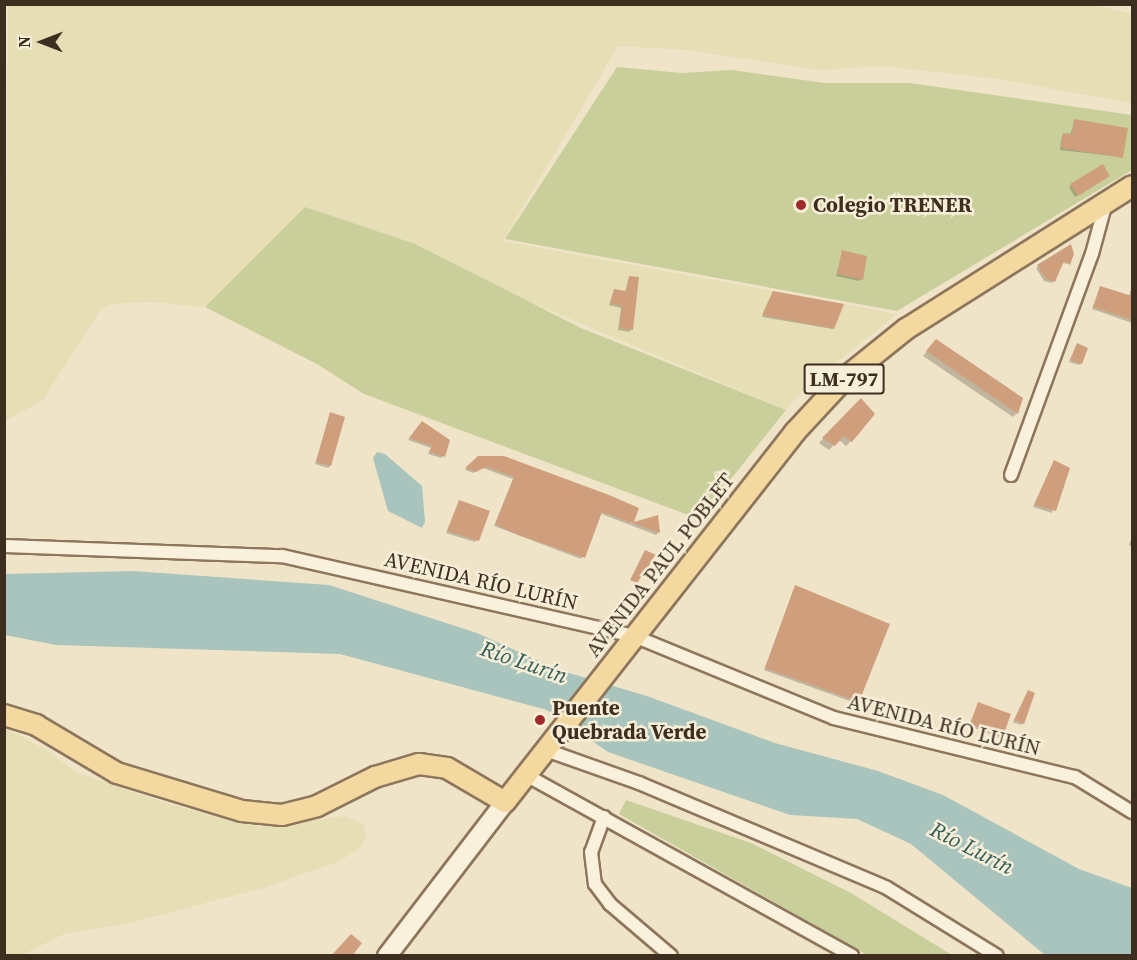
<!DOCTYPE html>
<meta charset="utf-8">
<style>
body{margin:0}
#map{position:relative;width:1137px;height:960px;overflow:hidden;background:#f0e4c8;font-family:"Source Serif 4",serif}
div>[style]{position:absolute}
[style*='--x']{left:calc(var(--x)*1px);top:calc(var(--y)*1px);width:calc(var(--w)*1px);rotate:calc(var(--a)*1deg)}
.farmland>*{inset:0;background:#e6deb5}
.green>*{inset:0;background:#c9cf9b}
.water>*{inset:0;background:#a9c4bc}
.shadow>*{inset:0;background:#0003}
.building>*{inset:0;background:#cf9f7d}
.roads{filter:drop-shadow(2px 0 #8d765c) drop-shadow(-2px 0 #8d765c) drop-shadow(0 2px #8d765c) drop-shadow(0 -2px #8d765c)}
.street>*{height:12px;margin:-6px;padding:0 6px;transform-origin:6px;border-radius:6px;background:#faf1dc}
.secondary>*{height:18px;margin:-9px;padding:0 9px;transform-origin:9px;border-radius:9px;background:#faf1dc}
.primary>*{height:20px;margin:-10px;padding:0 10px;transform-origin:10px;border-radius:10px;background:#f3d9a0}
.dots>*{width:16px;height:16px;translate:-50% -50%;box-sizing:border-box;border:3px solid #f7eed8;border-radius:50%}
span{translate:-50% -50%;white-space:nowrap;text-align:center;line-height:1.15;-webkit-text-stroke:5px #f7eed8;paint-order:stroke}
.shield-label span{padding:2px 4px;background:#f7eed8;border:2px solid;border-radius:4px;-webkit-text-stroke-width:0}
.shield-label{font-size:20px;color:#3d2e20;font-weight:700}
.poi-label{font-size:21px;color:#3d2e20;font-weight:700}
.left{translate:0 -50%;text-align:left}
.street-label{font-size:21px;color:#3d2e20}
.water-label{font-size:22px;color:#2f5d5a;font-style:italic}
.frame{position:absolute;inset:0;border:6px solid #3d2e20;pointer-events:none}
.north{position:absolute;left:12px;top:12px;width:60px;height:60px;-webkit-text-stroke:4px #f7eed8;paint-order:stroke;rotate:270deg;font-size:16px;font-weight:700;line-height:24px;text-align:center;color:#3d2e20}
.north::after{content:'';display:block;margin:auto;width:21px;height:27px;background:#3d2e20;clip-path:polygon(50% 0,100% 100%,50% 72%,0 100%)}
</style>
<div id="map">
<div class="farmland">
<i style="clip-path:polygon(1093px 4px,1132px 14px,1132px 103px,992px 78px,881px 66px,821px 70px,687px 50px,618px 46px,503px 241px,897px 314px,805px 388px,786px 410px,305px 207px,205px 307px,151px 302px,111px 304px,100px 311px,43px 400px,5px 421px,8px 5px)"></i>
<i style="clip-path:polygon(5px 728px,45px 749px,78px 773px,172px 805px,260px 827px,345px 816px,363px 824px,366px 837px,361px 847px,340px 861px,263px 888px,125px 924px,66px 933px,22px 955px,5px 955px)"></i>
</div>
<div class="green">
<i style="clip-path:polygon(617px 67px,682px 73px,732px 70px,825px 83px,910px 83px,1132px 115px,1132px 170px,897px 311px,505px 239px)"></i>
<i style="clip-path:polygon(305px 207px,415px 244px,581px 328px,786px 410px,699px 519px,364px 394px,317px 364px,205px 307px)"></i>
<i style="clip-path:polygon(626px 800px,751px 843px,851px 893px,952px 955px,867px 955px,619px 814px)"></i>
</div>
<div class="water">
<i style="clip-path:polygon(377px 452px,385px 454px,422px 486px,425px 522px,422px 528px,388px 511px,373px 458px)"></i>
<i style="clip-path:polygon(133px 571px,329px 585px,477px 633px,559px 670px,647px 696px,775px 743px,878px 771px,943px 795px,1079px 869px,1132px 888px,1132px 955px,1045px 955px,911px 844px,857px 819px,790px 815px,608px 752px,547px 710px,340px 654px,56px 645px,5px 635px,4px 574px)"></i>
</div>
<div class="shadow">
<i style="clip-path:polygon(1075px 120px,1122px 157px,1060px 150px,1062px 136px,1070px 135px)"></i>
<i style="clip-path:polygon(1106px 178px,1075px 197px,1069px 187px,1071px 185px)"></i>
<i style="clip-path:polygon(1070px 246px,1069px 264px,1062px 263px,1052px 283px,1044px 281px,1036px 268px)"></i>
<i style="clip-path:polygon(843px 252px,861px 279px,859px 281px,836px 276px)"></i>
<i style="clip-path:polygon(629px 278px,631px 330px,629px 332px,618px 330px,621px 308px,609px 305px,614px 291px,625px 292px)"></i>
<i style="clip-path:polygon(1132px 285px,1132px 323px,1092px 309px,1101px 287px,1129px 296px)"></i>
<i style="clip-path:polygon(772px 295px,833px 329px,762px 317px)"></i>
<i style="clip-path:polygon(932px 345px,1017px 413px,1013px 417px,923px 356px)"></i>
<i style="clip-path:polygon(1077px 345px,1081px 363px,1079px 365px,1069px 362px)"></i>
<i style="clip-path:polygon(856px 405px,851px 441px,846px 446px,839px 440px,829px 450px,819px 443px)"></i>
<i style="clip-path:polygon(330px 414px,330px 466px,328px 468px,315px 464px)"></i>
<i style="clip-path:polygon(422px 423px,443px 456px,441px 458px,428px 454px,431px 448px,408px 440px)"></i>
<i style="clip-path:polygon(478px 457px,637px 509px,631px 524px,657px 516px,658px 533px,656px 535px,599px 513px,581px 559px,494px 526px,513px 479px,483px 468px,473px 473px,465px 470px)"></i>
<i style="clip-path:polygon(1054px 461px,1069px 468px,1052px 513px,1033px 507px)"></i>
<i style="clip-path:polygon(459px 502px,477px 540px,475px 542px,446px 533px)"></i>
<i style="clip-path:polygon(1132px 536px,1132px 547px,1129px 545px)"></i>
<i style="clip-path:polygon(794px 589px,858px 701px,855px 703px,764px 670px)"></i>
<i style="clip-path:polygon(1027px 694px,1023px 723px,1021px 725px,1013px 722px)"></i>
<i style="clip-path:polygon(978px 704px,1001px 735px,999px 737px,969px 726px)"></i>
</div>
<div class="building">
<i style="clip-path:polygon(1074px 119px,1128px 128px,1123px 158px,1061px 148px,1063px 133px,1072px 134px)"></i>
<i style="clip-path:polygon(1103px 164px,1110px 176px,1078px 196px,1070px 184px)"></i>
<i style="clip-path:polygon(1071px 244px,1074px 254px,1070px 265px,1064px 261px,1055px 282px,1046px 279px,1037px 265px)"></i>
<i style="clip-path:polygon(842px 250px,867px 256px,863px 280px,837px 274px)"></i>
<i style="clip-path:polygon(629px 276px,639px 277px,633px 330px,619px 328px,622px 306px,610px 303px,614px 289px,626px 291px)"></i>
<i style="clip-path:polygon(1100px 286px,1132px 296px,1132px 320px,1093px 307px)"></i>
<i style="clip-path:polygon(773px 291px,844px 304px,834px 329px,762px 315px)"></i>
<i style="clip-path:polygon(936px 339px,1023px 398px,1018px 414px,926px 351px)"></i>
<i style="clip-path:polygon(1077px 343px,1088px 348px,1082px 364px,1070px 360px)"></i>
<i style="clip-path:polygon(861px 398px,875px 414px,852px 442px,844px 436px,835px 446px,822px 438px)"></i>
<i style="clip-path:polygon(330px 412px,345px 417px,331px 466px,316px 462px)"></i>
<i style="clip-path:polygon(422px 421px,450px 440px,445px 457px,429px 452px,432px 446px,409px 438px)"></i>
<i style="clip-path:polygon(478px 456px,504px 456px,609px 495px,639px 508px,634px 522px,658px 515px,660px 533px,602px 512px,585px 558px,518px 535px,495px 524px,514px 477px,486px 467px,476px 472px,465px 468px)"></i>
<i style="clip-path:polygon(1054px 460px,1070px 468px,1056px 511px,1034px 505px)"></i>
<i style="clip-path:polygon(459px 500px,490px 511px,479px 541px,447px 531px)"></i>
<i style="clip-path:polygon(645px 550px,656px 555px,637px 583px,630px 580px)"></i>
<i style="clip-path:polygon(795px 585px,890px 624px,859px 702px,765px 668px)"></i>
<i style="clip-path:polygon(1028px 690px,1035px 693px,1024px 724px,1014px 720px)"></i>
<i style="clip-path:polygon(978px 702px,1011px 714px,1003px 736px,970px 724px)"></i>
<i style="clip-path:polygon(351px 934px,362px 943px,352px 956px,331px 956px)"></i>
</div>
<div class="roads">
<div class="street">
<i style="--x:1011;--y:475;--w:235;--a:-69.9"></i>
<i style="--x:1092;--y:254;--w:54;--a:-74.9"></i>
<i style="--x:4;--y:546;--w:278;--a:2.1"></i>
<i style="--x:282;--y:556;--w:361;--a:12.8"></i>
<i style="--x:634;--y:636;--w:216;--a:22.3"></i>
<i style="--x:834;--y:718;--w:248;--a:13.8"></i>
<i style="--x:1075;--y:777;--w:67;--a:31.6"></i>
<i style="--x:546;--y:750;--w:99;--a:19.5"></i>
<i style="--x:639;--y:783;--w:269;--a:22.9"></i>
<i style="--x:887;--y:888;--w:129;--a:31.7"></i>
<i style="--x:526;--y:775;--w:373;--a:29"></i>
<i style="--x:604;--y:817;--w:37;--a:110"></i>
<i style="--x:591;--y:852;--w:32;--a:83"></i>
<i style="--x:595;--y:884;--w:25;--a:53"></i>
<i style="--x:610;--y:904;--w:80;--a:40.4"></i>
</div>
<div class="secondary">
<i style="--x:387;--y:956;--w:194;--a:-52.5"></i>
</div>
<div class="primary">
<i style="--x:4;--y:715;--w:34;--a:17"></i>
<i style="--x:36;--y:725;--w:94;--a:30.7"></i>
<i style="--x:117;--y:773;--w:131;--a:16.9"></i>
<i style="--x:242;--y:811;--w:40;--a:5.7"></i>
<i style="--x:282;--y:815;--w:36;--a:-14"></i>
<i style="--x:317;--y:806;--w:65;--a:-26.6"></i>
<i style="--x:375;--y:777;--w:46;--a:-16.5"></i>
<i style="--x:419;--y:764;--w:28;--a:8"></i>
<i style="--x:447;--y:768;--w:67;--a:30.4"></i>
<i style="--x:505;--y:802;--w:470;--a:-51.9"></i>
<i style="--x:795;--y:432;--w:74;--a:-47.2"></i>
<i style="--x:845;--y:378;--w:78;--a:-38.8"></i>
<i style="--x:906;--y:329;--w:267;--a:-32.3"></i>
</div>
</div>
<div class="dots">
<i style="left:801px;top:205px;background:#9e2a2b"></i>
<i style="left:540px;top:720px;background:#9e2a2b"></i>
</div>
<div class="shield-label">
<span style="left:844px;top:379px">LM-797</span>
</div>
<div class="poi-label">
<span class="left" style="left:813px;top:205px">Colegio TRENER</span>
<span class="left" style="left:552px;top:720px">Puente<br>Quebrada Verde</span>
</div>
<div class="street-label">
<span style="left:660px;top:565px;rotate:-52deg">AVENIDA PAUL POBLET</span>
<span style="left:481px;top:581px;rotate:13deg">AVENIDA RÍO LURÍN</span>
<span style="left:944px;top:725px;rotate:14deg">AVENIDA RÍO LURÍN</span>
</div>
<div class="water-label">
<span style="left:524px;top:662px;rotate:19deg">Río Lurín</span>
<span style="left:972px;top:848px;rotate:27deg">Río Lurín</span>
</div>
<div class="frame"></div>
<div class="north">N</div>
</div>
